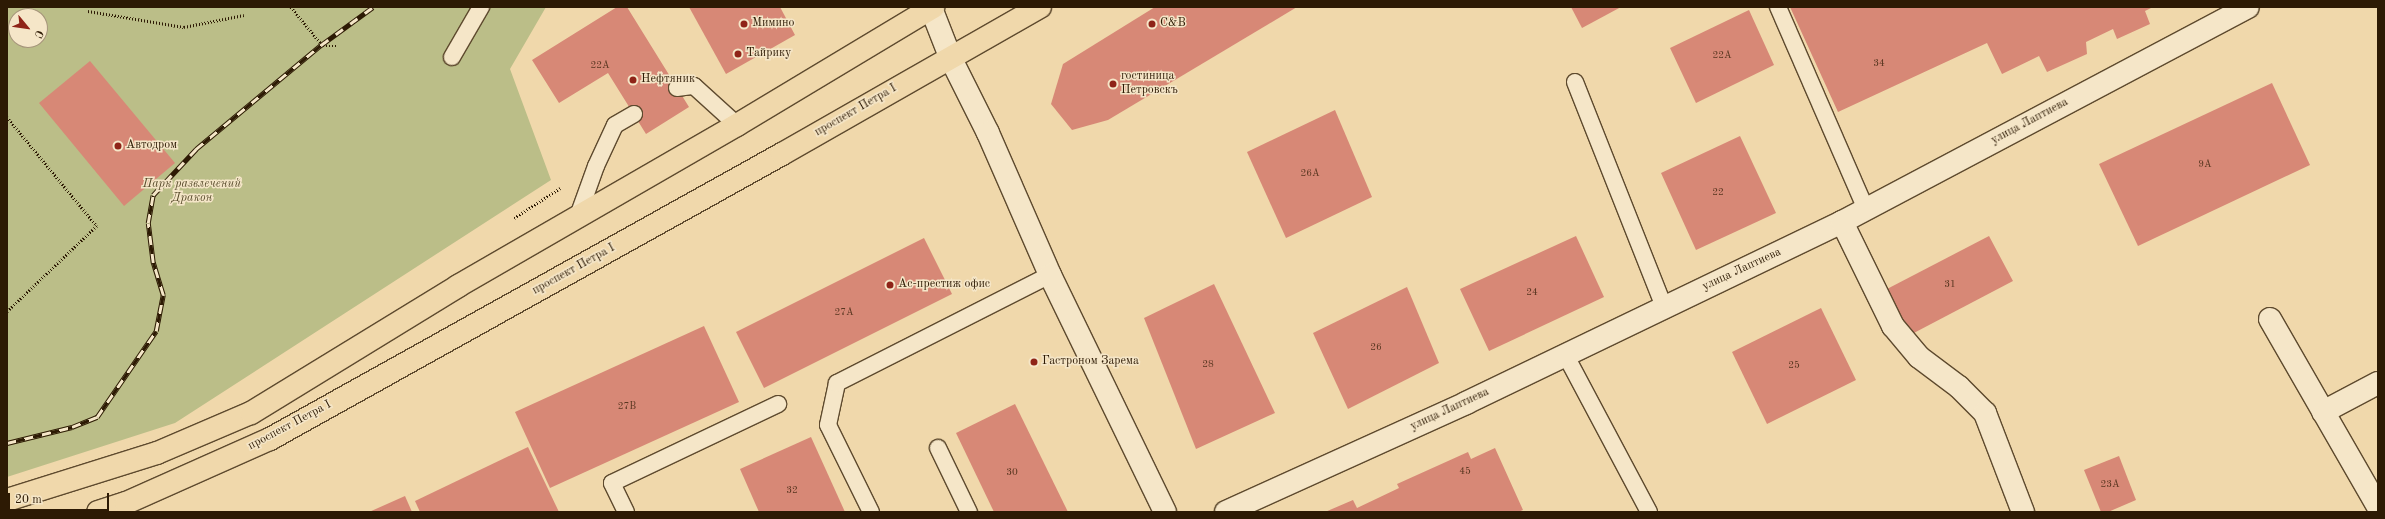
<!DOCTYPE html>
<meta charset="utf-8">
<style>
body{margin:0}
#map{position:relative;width:2385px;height:519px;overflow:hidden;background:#f0d8ab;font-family:"Old Standard TT",serif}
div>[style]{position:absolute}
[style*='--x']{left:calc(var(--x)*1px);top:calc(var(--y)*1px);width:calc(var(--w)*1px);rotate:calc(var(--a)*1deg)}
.green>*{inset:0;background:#bbbe88}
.building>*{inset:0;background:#d78876}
.path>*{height:2.5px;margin-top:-1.25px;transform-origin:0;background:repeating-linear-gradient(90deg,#2d1a04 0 1px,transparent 0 3px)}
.roads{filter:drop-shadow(1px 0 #5e4a2e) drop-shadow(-1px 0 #5e4a2e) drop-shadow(0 1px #5e4a2e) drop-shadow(0 -1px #5e4a2e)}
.lane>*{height:16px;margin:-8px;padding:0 8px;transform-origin:8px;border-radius:8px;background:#f5e6c8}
.street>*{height:22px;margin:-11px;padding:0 11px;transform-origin:11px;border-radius:11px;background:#f5e6c8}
.primary>*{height:22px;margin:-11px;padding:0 11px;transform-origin:11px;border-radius:11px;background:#f0d8ab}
.rail>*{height:4.5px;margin-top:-2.25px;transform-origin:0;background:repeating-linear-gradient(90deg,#f5e6c8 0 9px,#2d1a04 0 18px);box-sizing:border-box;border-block:1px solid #2d1a04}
.dots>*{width:11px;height:11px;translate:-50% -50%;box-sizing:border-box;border:2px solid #f5e6c8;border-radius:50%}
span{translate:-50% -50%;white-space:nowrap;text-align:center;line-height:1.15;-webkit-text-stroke:3px #f5e6c8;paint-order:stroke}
.number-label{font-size:10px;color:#583620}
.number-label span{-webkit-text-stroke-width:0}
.poi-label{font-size:12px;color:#2d1a04}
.left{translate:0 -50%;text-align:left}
.street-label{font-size:12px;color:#2d1a04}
.park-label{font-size:12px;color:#584b2c;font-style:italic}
.frame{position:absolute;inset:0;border:8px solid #2d1a04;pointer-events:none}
.north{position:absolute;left:8px;top:8px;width:40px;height:40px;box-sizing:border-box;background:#f5e6c8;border:1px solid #a5947a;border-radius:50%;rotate:119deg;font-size:11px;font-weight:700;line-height:16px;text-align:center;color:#2d1a04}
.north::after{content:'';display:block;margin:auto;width:14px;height:18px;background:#8f2418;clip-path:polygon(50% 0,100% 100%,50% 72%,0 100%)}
.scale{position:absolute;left:8px;top:493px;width:101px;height:18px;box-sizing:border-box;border:2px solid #2d1a04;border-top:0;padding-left:5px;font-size:12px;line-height:14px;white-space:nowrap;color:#2d1a04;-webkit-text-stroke:3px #f5e6c8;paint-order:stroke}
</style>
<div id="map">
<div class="green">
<i style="clip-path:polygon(evenodd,7px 7px,546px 7px,510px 69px,551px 180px,175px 423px,7px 477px,7px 7px,16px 16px,40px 16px,40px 40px,16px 40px,16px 16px)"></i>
</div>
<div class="building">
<i style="clip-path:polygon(617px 7px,627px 7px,689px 107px,646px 134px,608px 73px,559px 103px,532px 60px)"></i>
<i style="clip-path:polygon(689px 7px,780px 7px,795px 35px,726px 74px)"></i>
<i style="clip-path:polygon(1155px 7px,1297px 7px,1108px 120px,1072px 130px,1051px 104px,1063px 64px)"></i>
<i style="clip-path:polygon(1571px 7px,1621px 7px,1582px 28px)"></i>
<i style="clip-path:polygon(1790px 7px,2153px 7px,2145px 11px,2150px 24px,2117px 39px,2113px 29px,2086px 42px,2087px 54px,2047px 72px,2039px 56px,2002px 74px,1987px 43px,1838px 112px)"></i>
<i style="clip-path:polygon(1749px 10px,1774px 65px,1696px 103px,1670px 48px)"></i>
<i style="clip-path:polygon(90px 61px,175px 163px,124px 206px,39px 103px)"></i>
<i style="clip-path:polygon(2272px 83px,2310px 165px,2138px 246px,2099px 164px)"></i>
<i style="clip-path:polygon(1335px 110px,1372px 197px,1286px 238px,1247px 152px)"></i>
<i style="clip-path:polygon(1740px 136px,1776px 213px,1696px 250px,1661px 173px)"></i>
<i style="clip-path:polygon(1576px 236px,1604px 297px,1489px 351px,1460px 289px)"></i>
<i style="clip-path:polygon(1989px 236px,2013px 281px,1910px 335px,1887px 289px)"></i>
<i style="clip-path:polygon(924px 238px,952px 294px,764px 388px,736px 332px)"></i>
<i style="clip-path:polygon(1214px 284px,1275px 413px,1196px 449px,1144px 318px)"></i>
<i style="clip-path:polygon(1407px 287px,1439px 363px,1348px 409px,1313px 333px)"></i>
<i style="clip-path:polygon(1821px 308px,1856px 380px,1767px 424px,1732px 352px)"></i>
<i style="clip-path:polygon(704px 326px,739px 402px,550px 488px,515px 412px)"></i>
<i style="clip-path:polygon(1015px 404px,1068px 512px,994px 512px,956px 433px)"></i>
<i style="clip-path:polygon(811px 437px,845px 512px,759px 512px,740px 469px)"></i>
<i style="clip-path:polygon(528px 447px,559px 512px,420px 512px,415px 501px)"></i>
<i style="clip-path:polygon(1495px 448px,1523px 510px,1518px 512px,1325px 512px,1353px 500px,1357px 508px,1399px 488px,1397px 484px,1468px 452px,1471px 459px)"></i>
<i style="clip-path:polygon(2119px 456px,2136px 500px,2108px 512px,2101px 512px,2084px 470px)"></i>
<i style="clip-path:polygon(405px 496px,412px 512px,369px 512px)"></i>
</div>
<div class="path">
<i style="--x:291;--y:7;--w:50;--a:50.6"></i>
<i style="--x:323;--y:46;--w:15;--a:0"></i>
<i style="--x:88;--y:11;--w:97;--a:9.5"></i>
<i style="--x:184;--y:27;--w:61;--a:-11.3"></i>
<i style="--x:7;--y:117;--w:141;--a:50.5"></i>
<i style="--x:97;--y:226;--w:124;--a:136.3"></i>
<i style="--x:514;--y:218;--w:55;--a:-33.1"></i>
</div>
<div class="roads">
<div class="lane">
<i style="--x:1778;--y:7;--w:220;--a:66.5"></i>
<i style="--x:452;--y:57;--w:58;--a:-59.9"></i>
<i style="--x:1575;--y:82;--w:242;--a:68.4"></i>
<i style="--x:677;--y:88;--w:17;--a:-7"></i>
<i style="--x:694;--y:86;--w:58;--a:42.2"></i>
<i style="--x:578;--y:216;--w:53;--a:-70.2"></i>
<i style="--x:596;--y:166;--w:45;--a:-65.1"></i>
<i style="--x:615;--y:125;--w:22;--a:-30"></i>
<i style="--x:1565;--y:354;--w:179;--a:62"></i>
<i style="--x:938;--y:448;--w:71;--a:64.2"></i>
<i style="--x:626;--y:512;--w:32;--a:-116"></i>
<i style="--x:612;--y:483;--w:184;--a:-25.4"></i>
<i style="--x:871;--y:512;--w:97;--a:-116.3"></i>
<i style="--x:828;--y:425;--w:43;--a:-77.9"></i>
<i style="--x:837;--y:383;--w:239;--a:-26.9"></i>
</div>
<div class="street">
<i style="--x:931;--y:8;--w:55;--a:68.6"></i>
<i style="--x:951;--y:59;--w:83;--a:63.4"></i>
<i style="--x:988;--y:133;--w:155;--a:66.4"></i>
<i style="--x:1050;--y:275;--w:263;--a:64.1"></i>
<i style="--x:1842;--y:222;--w:116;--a:63.9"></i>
<i style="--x:1893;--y:326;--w:40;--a:50"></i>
<i style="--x:1919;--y:357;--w:50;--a:36.9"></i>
<i style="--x:1959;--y:387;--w:37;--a:45"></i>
<i style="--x:1985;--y:413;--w:106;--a:69"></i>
<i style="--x:2270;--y:319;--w:217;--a:60.1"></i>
<i style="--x:2323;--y:412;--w:62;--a:-27.8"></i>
<i style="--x:1226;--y:512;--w:264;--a:-24.4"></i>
<i style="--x:1466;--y:403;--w:417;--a:-25.7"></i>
<i style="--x:1842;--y:222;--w:459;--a:-27.9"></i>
</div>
<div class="primary">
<i style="--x:7;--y:500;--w:157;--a:-17.4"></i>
<i style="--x:157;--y:453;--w:102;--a:-23.1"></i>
<i style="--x:251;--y:413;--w:243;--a:-31.5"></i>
<i style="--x:458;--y:286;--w:322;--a:-30"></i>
<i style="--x:737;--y:125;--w:229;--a:-31"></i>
<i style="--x:98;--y:512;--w:29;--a:-18"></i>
<i style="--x:126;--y:503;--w:158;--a:-24"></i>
<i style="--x:270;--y:439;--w:586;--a:-29.1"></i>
<i style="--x:782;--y:154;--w:297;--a:-29.7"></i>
</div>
</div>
<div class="rail">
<i style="--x:7;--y:443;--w:67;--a:-13.8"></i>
<i style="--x:72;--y:427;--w:27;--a:-22"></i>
<i style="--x:97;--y:417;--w:104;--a:-55.5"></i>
<i style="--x:156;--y:331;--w:37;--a:-79"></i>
<i style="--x:163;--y:295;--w:34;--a:-107"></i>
<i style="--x:153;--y:263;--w:40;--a:-97.1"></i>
<i style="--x:148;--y:223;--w:28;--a:-80"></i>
<i style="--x:153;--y:195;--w:63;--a:-46.9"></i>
<i style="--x:196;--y:149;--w:163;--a:-39.8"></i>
<i style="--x:321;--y:45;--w:64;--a:-36.2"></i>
</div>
<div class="dots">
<i style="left:744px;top:24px;background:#8f2418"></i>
<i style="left:1152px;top:24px;background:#8f2418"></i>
<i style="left:738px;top:54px;background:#8f2418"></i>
<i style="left:633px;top:80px;background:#8f2418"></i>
<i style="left:1113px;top:84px;background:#8f2418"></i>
<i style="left:118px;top:146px;background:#8f2418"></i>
<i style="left:890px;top:285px;background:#8f2418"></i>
<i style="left:1034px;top:362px;background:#8f2418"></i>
</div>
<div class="number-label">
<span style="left:1722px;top:56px">22А</span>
<span style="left:1879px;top:64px">34</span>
<span style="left:600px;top:66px">22А</span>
<span style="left:2205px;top:165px">9А</span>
<span style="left:1310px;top:174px">26А</span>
<span style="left:1718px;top:193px">22</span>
<span style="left:1950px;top:285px">31</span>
<span style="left:1532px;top:293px">24</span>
<span style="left:844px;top:313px">27А</span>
<span style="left:1376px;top:348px">26</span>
<span style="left:1208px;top:365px">28</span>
<span style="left:1794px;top:366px">25</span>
<span style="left:627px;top:407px">27В</span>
<span style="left:1465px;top:472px">45</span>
<span style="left:1012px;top:473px">30</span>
<span style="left:2110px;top:485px">23А</span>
<span style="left:792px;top:491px">32</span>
</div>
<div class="poi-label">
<span class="left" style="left:752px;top:24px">Мимино</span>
<span class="left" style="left:1160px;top:24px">С&amp;В</span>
<span class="left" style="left:746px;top:54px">Тайрику</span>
<span class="left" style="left:1121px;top:84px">гостиница<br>Петровскъ</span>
<span class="left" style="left:641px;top:80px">Нефтяник</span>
<span class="left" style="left:126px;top:146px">Автодром</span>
<span class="left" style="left:898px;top:285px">Ас-престиж офис</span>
<span class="left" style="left:1042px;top:362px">Гастроном Зарема</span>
</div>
<div class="street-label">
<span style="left:856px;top:111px;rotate:-30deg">проспект Петра I</span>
<span style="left:2030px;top:122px;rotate:-28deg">улица Лаптиева</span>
<span style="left:574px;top:270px;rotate:-29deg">проспект Петра I</span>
<span style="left:1742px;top:270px;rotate:-25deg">улица Лаптиева</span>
<span style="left:1450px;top:410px;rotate:-25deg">улица Лаптиева</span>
<span style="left:290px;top:426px;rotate:-28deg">проспект Петра I</span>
</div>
<div class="park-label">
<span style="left:192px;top:192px">Парк развлечений<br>Дракон</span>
</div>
<div class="frame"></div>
<div class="north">С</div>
<div class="scale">20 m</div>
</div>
